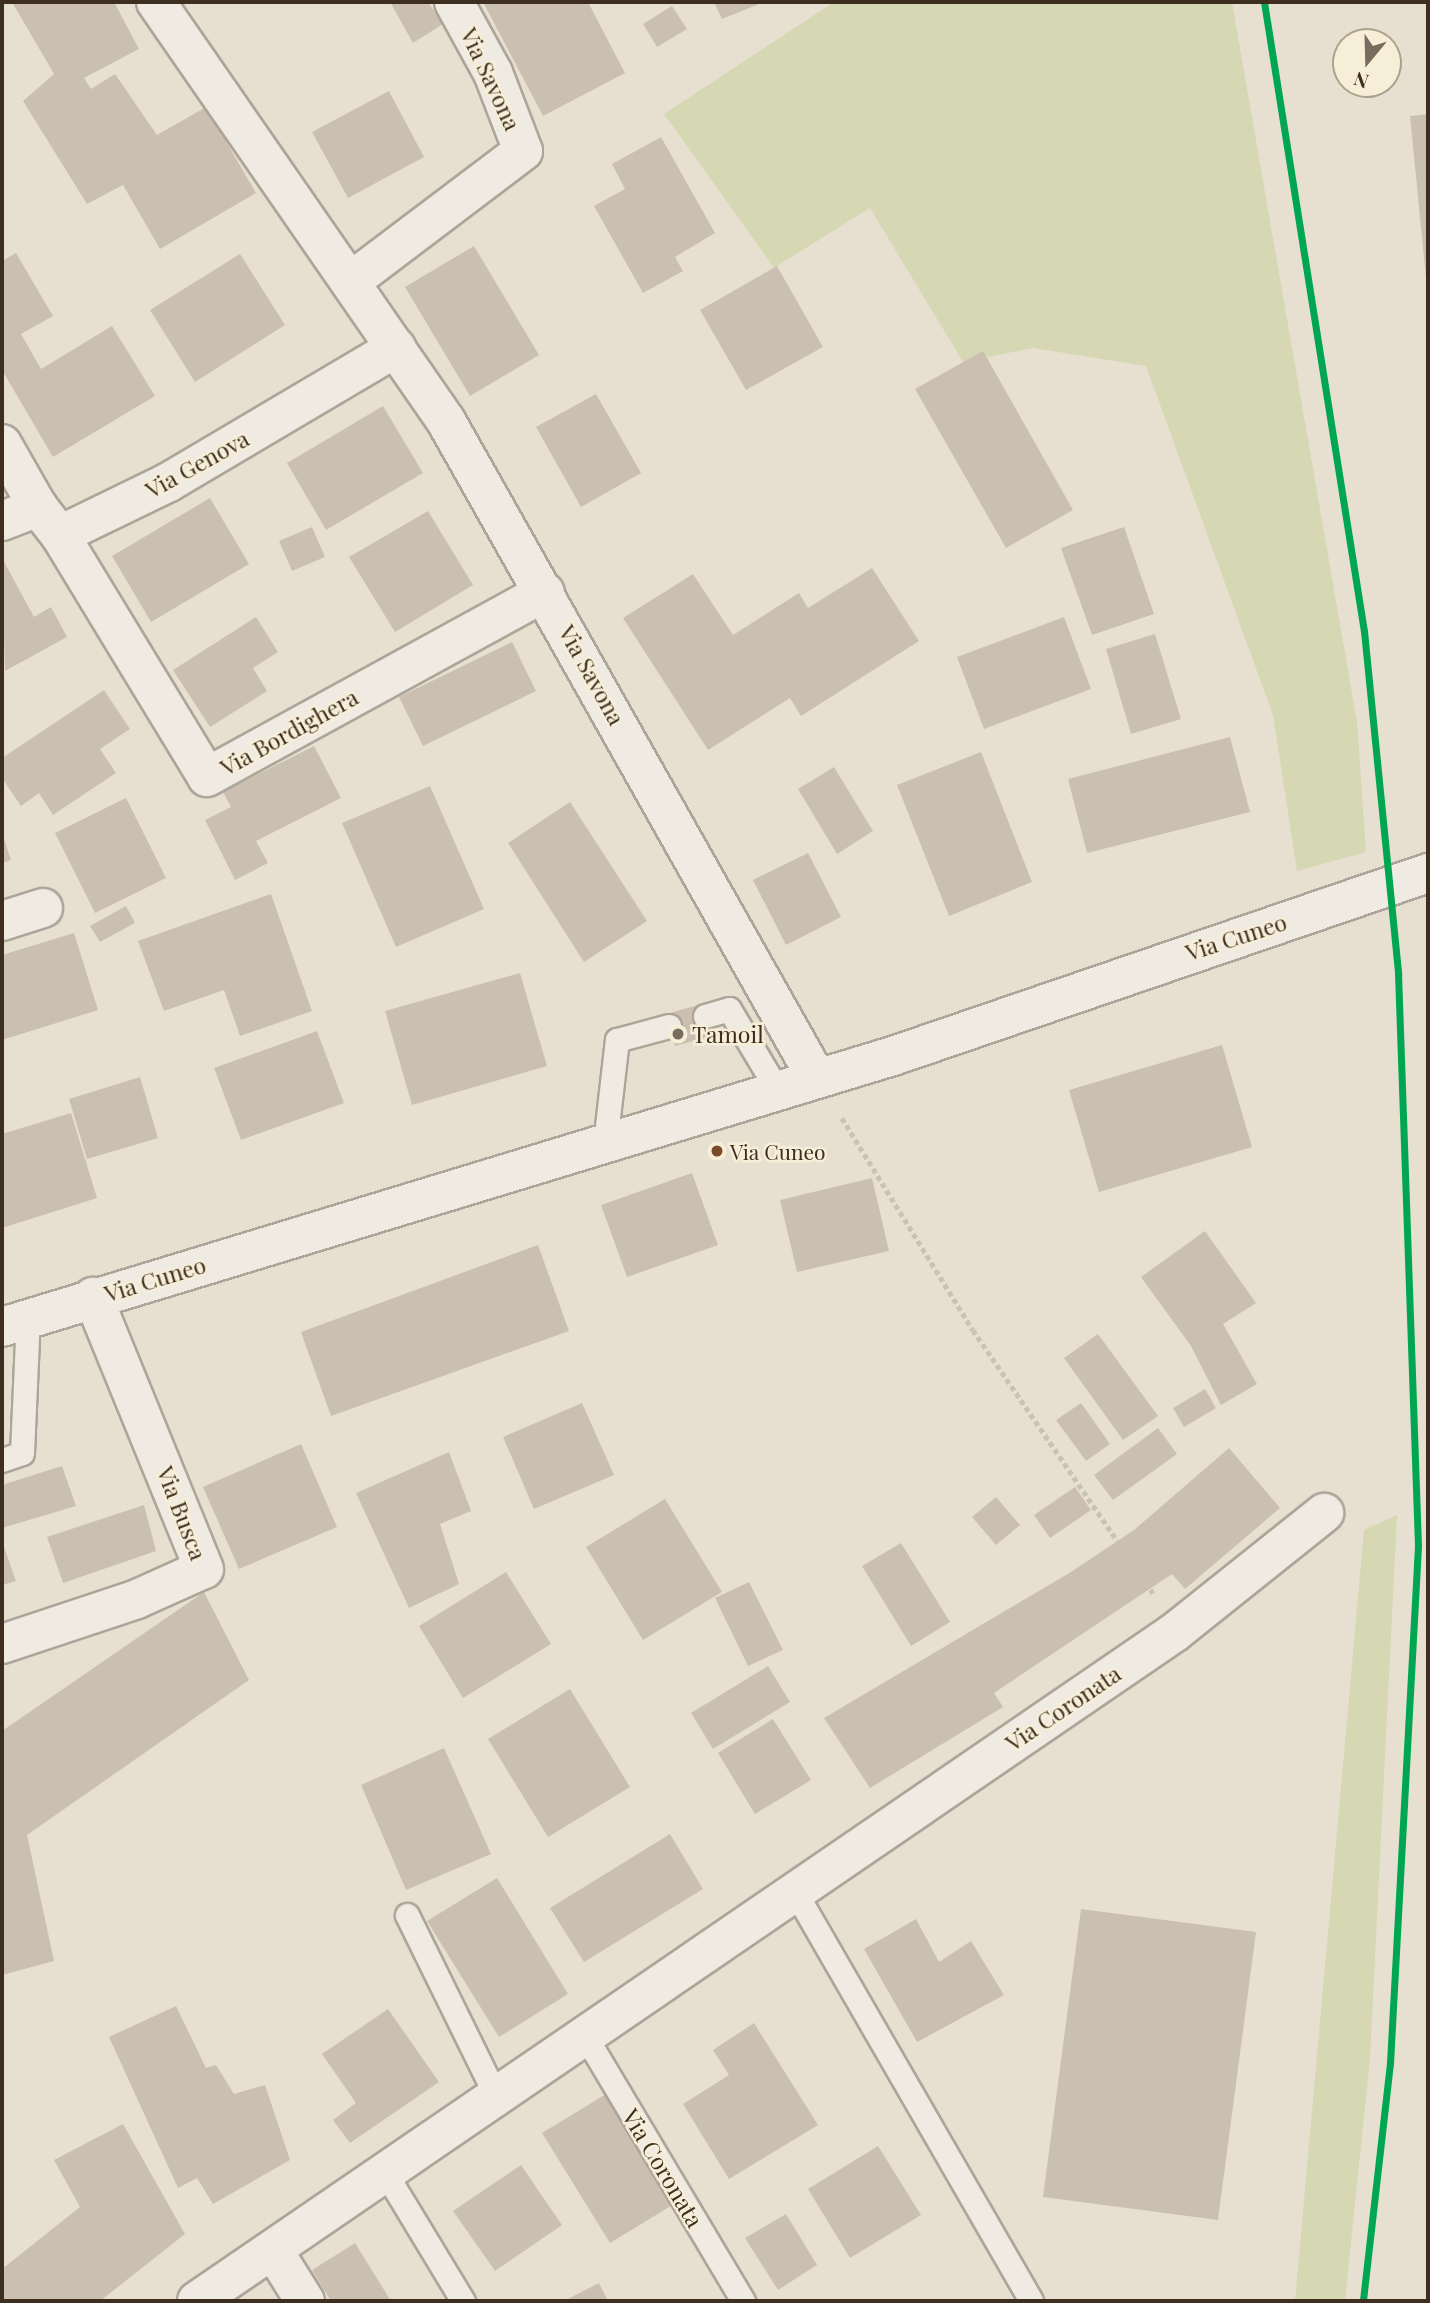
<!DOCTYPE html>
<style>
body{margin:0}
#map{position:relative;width:1430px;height:2303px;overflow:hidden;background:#e7e0d1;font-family:"Playfair Display",serif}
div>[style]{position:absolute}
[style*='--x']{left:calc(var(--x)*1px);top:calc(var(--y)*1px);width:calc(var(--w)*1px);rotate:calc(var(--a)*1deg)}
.green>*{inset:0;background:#d6d7b3}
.building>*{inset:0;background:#cbbfb2}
.path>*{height:4.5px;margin-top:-2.25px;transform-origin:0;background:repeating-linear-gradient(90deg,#c8c2b9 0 5px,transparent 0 8.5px)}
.roads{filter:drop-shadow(2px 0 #ada599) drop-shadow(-2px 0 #ada599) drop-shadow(0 2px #ada599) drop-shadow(0 -2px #ada599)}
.lane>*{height:23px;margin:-11.5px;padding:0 11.5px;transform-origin:11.5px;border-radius:11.5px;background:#efebe3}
.street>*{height:38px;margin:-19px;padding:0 19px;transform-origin:19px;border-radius:19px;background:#efebe3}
.secondary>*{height:38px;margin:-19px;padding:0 19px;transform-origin:19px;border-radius:19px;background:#efebe3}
.rail-1>*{height:7px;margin:-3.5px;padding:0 3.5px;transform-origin:3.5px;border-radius:3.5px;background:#00a651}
.dots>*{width:19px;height:19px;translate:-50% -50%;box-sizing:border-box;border:4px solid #f7eed8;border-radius:50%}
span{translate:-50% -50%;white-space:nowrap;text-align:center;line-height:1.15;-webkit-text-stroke:5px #f7eed8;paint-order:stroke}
.bus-label{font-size:21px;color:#3d2e20}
.left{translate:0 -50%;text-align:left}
.street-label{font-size:23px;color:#3d2e20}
.poi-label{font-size:23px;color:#3d2e20}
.frame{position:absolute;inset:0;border:4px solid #3d2e20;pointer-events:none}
.north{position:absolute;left:1332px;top:28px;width:70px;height:70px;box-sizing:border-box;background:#f7eed8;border:2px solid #ada18e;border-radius:50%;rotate:199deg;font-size:19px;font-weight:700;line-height:28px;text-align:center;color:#3d2e20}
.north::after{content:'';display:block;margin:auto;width:24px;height:32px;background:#786c5e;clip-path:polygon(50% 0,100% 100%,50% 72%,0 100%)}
</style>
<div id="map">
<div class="green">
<i style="clip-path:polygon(834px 2px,1232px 2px,1357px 722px,1366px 852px,1297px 871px,1273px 715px,1146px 366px,1033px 348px,963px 362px,870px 208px,774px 268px,664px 114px)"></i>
<i style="clip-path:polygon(1397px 1515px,1370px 2059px,1345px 2301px,1295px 2301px,1364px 1530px)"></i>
</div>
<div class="building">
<i style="clip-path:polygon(12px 2px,114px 2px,139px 49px,84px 78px,91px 89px,115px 74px,157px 135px,206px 107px,256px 193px,160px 249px,123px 185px,87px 204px,23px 101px,54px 74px)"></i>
<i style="clip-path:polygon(390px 2px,428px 2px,443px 24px,413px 43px)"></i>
<i style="clip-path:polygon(483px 2px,588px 2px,625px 73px,543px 116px)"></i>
<i style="clip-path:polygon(714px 2px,764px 2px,722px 19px)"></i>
<i style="clip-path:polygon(672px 6px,687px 29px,657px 47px,643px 24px)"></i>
<i style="clip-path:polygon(389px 91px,424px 157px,348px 198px,312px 132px)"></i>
<i style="clip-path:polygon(1428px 114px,1428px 277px,1426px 278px,1410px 116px)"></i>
<i style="clip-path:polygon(661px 137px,715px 233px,675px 257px,683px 271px,643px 293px,594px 206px,625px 189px,612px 164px)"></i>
<i style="clip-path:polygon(474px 246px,539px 355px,470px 396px,405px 287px)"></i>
<i style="clip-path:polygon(16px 253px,53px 316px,21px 334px,41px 369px,112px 326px,155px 396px,53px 457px,2px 370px,2px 261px)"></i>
<i style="clip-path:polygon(240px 254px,285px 325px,195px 382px,150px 310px)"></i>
<i style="clip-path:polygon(777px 266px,823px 347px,746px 390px,700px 310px)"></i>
<i style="clip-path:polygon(983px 351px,1073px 510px,1006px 548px,915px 389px)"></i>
<i style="clip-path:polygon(596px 394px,641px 473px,581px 507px,536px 427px)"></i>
<i style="clip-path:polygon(383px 406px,423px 473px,326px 530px,287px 463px)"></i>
<i style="clip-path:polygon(210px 498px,249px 564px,151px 622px,112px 556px)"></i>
<i style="clip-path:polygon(428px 511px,473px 585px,395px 632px,349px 557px)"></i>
<i style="clip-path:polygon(312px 527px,325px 557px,292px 571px,279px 541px)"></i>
<i style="clip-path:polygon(1124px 527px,1154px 614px,1092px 635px,1061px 548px)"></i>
<i style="clip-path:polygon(2px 558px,34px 617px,51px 607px,67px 637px,5px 671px)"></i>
<i style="clip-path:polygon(872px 568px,919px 641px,801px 716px,790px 698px,708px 750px,623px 618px,693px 574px,733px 635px,799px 593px,808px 608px)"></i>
<i style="clip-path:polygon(256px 617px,278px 652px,253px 668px,267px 691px,210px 727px,173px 670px)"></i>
<i style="clip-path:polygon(1064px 617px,1091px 689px,984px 729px,957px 657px)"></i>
<i style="clip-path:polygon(1155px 634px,1181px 719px,1131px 734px,1106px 649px)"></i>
<i style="clip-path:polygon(512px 642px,536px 691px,423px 746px,399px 697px)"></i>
<i style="clip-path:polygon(104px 690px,130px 729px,100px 749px,116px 773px,53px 815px,39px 793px,21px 806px,2px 778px,2px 758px)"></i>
<i style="clip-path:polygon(1230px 737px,1250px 812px,1087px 853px,1068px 779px)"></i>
<i style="clip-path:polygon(314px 746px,341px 798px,256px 841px,268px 863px,235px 880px,205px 820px,231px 807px,223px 792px)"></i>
<i style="clip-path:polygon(981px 752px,1032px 882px,949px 916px,897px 785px)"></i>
<i style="clip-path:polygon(834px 767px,873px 831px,837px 854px,798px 789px)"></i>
<i style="clip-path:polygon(430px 786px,484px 909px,396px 947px,342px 823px)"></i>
<i style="clip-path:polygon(126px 798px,166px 878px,95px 913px,55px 833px)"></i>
<i style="clip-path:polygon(570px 802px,647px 921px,584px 962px,508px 843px)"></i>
<i style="clip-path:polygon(2px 833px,11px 860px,2px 863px)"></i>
<i style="clip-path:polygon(808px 853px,841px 917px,786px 945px,753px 880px)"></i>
<i style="clip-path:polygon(271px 894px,312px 1011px,240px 1036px,224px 990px,164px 1011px,138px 941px)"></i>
<i style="clip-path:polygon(126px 906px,135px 923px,100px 942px,90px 926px)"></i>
<i style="clip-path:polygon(74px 933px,98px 1010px,2px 1040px,2px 955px)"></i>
<i style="clip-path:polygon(520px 973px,547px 1066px,412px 1105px,385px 1011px)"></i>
<i style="clip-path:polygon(702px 1004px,711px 1036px,675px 1046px,666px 1014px)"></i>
<i style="clip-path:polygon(317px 1031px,344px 1103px,241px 1140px,214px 1068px)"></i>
<i style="clip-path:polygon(1222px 1045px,1252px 1147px,1099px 1192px,1069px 1090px)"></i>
<i style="clip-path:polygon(140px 1077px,158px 1138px,87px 1159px,69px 1099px)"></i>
<i style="clip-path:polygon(71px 1113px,97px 1198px,2px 1228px,2px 1134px)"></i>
<i style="clip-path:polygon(692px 1173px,718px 1245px,627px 1277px,601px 1205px)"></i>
<i style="clip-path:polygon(872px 1178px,889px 1251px,797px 1272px,780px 1200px)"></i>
<i style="clip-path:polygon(1205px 1231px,1256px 1303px,1223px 1324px,1257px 1384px,1221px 1405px,1191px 1346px,1141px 1277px)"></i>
<i style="clip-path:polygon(538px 1245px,569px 1331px,331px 1416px,301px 1332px)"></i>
<i style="clip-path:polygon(1098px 1334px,1158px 1416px,1123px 1440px,1064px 1358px)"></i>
<i style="clip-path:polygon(1205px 1389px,1216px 1408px,1184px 1427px,1173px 1408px)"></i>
<i style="clip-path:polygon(582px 1403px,614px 1475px,534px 1509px,503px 1437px)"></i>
<i style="clip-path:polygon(1081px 1403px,1110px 1444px,1086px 1461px,1056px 1420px)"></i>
<i style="clip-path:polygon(1158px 1428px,1177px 1454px,1113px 1500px,1094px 1475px)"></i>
<i style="clip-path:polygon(301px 1444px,337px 1527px,239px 1569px,203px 1487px)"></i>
<i style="clip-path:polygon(1229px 1448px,1280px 1508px,1185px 1589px,1172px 1574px,994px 1693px,1003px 1707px,870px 1788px,824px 1718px,1071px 1572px,1134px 1530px)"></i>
<i style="clip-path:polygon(449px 1452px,471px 1511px,440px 1524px,459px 1584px,409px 1608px,356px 1493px)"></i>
<i style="clip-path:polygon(62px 1466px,76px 1506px,2px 1528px,2px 1485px)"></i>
<i style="clip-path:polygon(1075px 1487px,1091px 1510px,1050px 1538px,1034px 1515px)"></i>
<i style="clip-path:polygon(996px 1497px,1020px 1525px,996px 1545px,972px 1517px)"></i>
<i style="clip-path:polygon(665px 1499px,722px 1592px,643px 1640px,586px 1547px)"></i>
<i style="clip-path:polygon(144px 1505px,156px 1551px,63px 1583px,47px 1537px)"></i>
<i style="clip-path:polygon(2px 1541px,16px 1581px,2px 1585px)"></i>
<i style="clip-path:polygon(901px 1543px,950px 1622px,911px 1646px,862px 1566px)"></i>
<i style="clip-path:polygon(506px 1572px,551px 1644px,463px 1698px,419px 1626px)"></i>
<i style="clip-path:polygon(749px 1582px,783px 1650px,748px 1666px,715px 1598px)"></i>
<i style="clip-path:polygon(204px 1592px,249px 1680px,27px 1835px,54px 1961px,2px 1975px,2px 1731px)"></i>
<i style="clip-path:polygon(768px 1666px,790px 1702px,713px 1749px,691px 1713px)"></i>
<i style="clip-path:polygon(570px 1689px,630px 1787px,548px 1837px,488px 1739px)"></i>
<i style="clip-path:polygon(773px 1719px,811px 1780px,755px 1814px,718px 1753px)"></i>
<i style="clip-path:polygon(444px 1748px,491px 1854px,406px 1890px,361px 1785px)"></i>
<i style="clip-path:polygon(670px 1834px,703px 1889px,584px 1962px,550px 1908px)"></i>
<i style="clip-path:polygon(497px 1878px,568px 1994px,499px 2037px,427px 1921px)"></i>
<i style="clip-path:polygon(1081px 1909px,1256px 1932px,1218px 2220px,1043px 2197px)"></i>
<i style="clip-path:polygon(916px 1919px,939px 1962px,971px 1941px,1004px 1995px,917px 2042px,864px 1949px)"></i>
<i style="clip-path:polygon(176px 2006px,206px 2068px,216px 2065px,234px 2094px,265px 2085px,290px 2160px,213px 2204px,197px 2178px,178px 2188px,109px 2037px)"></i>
<i style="clip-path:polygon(388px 2009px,439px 2082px,350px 2143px,333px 2120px,356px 2103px,322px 2054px)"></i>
<i style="clip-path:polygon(754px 2023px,818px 2125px,729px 2179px,683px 2104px,729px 2075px,713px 2050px)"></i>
<i style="clip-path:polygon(611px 2091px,679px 2201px,610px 2243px,542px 2133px)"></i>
<i style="clip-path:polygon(123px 2124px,185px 2234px,100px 2301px,2px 2301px,2px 2269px,80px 2207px,54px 2160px)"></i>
<i style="clip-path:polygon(878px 2146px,921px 2215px,850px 2258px,808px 2189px)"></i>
<i style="clip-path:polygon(521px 2165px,562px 2225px,495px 2271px,453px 2211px)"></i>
<i style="clip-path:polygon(786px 2214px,817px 2265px,778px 2290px,745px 2238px)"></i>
<i style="clip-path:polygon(355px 2243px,391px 2301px,331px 2301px,312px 2270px)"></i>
<i style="clip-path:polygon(599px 2283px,608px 2301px,564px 2301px)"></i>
</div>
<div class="path">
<i style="--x:842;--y:1118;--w:249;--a:58.3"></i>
<i style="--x:973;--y:1330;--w:319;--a:55.6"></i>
</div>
<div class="roads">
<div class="lane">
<i style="--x:705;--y:1016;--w:25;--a:-16"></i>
<i style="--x:729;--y:1009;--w:96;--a:59.1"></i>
<i style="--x:605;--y:1143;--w:104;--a:-83.4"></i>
<i style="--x:617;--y:1040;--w:54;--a:-15.1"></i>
<i style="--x:2;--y:1460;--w:21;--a:-19"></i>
<i style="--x:22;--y:1453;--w:135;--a:-87.5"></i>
<i style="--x:794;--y:1890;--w:474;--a:60"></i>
<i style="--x:407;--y:1915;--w:204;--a:63.8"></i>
<i style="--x:584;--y:2034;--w:311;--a:59.2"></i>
<i style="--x:386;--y:2174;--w:149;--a:58.8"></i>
</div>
<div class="street">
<i style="--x:156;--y:2;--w:510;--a:55.31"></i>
<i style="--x:446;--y:421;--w:755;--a:60.58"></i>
<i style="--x:350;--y:282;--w:217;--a:-37.1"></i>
<i style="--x:523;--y:151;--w:84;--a:-111"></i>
<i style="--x:493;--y:73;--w:81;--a:-118.8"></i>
<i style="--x:2;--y:444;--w:73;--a:60.3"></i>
<i style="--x:2;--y:521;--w:39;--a:-21"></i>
<i style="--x:38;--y:507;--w:36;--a:52"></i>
<i style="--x:60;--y:535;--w:121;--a:-25.9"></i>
<i style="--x:169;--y:482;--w:264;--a:-30.6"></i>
<i style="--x:60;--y:535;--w:283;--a:58.7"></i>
<i style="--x:207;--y:777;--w:385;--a:-28.7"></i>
<i style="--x:2;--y:921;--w:43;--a:-17.6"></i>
<i style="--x:2;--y:1644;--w:142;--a:-18.4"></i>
<i style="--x:137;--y:1599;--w:73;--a:-24.1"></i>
<i style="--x:204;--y:1569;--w:294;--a:-112.2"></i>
<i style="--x:273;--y:2250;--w:60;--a:57.9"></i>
<i style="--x:197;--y:2301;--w:1185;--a:-34.37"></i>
<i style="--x:1175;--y:1632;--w:191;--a:-38.6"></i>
</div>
<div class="secondary">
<i style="--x:2;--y:1327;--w:931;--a:-16.92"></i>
<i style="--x:893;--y:1056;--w:565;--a:-18.88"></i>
</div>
</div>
<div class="rail-1">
<i style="--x:1264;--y:2;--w:637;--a:80.97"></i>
<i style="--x:1364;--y:631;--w:344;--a:84.3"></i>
<i style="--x:1398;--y:973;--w:573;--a:88"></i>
<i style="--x:1418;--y:1546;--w:518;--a:93.1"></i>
<i style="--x:1390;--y:2063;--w:240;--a:96.5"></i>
</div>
<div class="dots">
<i style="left:678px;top:1034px;background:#786c5e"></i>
<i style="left:717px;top:1151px;background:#7a4b2a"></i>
</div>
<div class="bus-label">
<span class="left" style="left:730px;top:1151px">Via Cuneo</span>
</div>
<div class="street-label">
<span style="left:491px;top:79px;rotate:65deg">Via Savona</span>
<span style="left:197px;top:464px;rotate:-29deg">Via Genova</span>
<span style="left:592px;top:675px;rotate:61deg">Via Savona</span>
<span style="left:289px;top:732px;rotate:-29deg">Via Bordighera</span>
<span style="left:1236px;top:937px;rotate:-18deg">Via Cuneo</span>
<span style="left:155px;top:1279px;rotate:-17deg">Via Cuneo</span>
<span style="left:182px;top:1513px;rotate:69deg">Via Busca</span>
<span style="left:1063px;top:1708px;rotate:-34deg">Via Coronata</span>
<span style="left:663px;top:2168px;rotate:59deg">Via Coronata</span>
</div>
<div class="poi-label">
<span class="left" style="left:692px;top:1034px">Tamoil</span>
</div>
<div class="frame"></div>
<div class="north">N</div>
</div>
